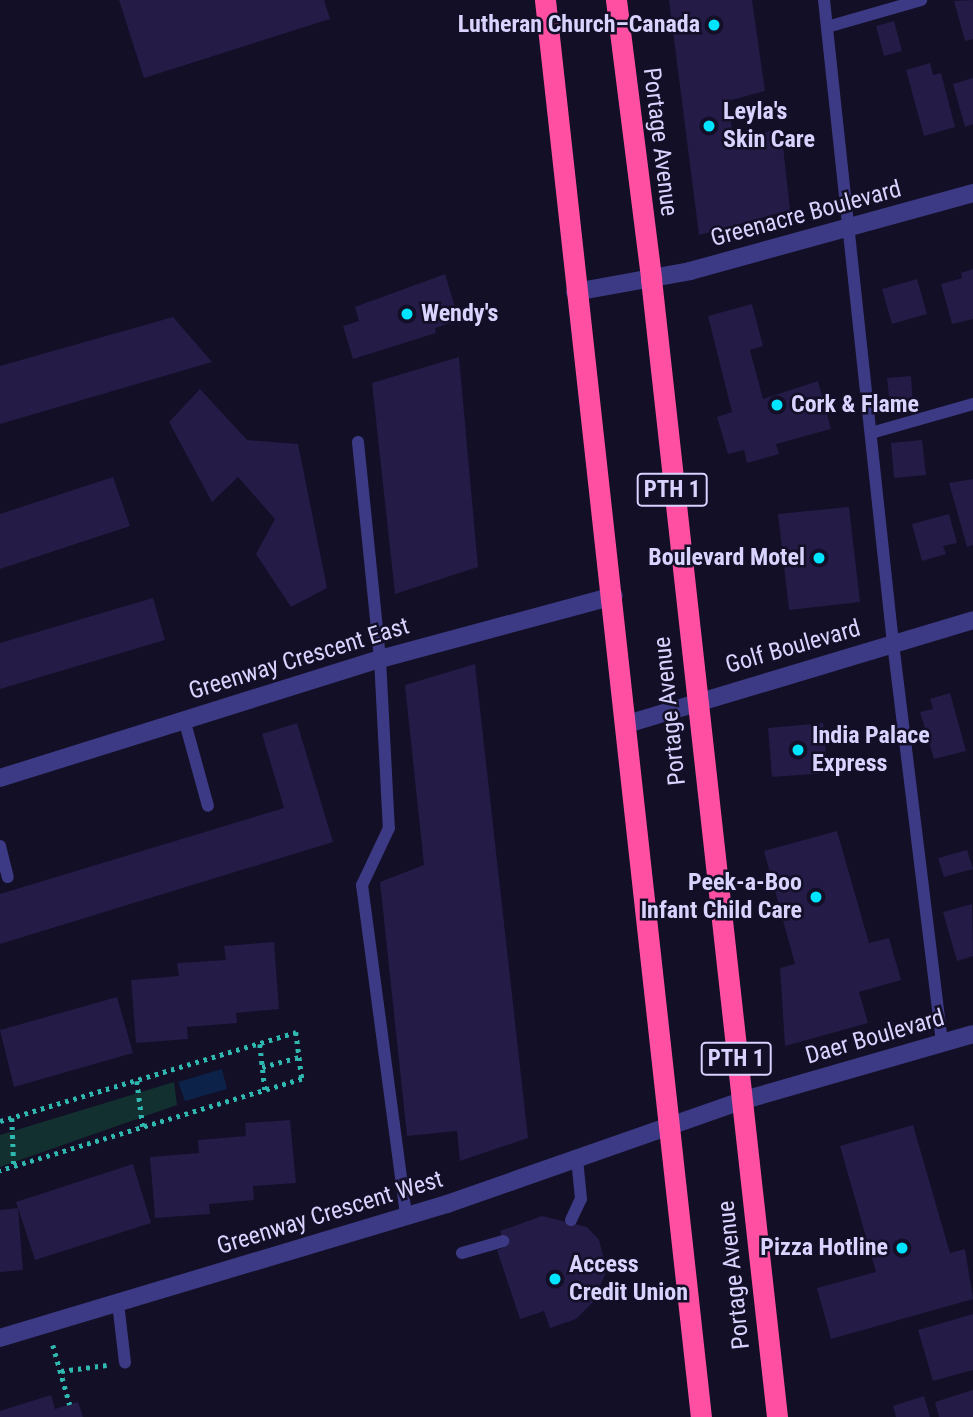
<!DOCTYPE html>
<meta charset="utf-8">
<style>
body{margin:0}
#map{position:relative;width:973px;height:1417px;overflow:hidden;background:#130f26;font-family:"Roboto Condensed",sans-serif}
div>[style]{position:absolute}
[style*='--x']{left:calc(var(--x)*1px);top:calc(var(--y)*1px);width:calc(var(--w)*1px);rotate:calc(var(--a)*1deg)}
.green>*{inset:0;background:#12302f}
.water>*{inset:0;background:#0c2248}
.building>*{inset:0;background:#241b47}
.path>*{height:4.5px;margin-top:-2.25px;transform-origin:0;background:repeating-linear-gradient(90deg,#2fb8b0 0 3.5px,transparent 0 8.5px)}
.lane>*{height:12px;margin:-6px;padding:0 6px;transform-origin:6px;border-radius:6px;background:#3d3a85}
.street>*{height:18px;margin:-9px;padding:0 9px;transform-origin:9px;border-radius:9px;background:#3d3a85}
.highway>*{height:21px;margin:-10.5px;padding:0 10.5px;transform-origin:10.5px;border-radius:10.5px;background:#ff4fa3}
.dots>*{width:19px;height:19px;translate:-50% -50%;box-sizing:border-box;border:4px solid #130f26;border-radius:50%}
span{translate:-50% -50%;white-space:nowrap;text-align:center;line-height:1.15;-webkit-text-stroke:5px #130f26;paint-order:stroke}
.shield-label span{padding:2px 5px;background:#130f26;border:2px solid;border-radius:5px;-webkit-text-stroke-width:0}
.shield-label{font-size:23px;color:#d9d4ff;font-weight:700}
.poi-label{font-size:24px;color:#d9d4ff;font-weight:700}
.right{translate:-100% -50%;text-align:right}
.left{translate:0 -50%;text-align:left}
.street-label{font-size:24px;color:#d9d4ff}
</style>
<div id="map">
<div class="green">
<i style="clip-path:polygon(174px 1082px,177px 1105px,0 1167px,0 1135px)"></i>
</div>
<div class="water">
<i style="clip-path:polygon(222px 1069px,227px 1089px,185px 1101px,178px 1082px)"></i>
</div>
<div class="building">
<i style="clip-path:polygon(119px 0,324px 0,330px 19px,144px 78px)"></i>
<i style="clip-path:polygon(669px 0,752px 0,765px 91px,728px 101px,734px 141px,781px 128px,790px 210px,699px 235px)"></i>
<i style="clip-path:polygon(973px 0,973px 39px,965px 41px,954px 1px)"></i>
<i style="clip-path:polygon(894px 21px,902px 51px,884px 56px,876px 26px)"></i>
<i style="clip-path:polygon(930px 63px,933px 75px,941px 73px,955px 127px,924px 136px,906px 70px)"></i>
<i style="clip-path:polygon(973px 78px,973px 124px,965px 127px,953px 84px)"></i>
<i style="clip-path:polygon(973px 269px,973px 319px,952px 324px,941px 284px,962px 278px,961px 273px)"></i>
<i style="clip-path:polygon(445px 274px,459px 320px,435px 328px,436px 333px,353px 359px,343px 326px,359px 321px,355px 307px)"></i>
<i style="clip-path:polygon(917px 279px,927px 314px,892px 324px,882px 289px)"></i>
<i style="clip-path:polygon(752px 304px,763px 346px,750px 350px,763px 399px,818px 381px,831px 429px,776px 444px,779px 454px,747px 463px,744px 450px,728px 454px,717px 417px,732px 412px,708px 316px)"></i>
<i style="clip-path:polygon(173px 317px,212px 362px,0 424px,0 366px)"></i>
<i style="clip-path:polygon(459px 357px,478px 567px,395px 594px,372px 383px)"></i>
<i style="clip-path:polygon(911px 376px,913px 405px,890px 407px,887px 378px)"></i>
<i style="clip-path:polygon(200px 389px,247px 440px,298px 444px,327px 588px,291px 607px,256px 554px,275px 519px,238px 477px,212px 502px,169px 422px)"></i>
<i style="clip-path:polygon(922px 440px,926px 475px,894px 478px,891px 443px)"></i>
<i style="clip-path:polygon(113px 477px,130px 526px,0 569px,0 514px)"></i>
<i style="clip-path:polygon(973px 479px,973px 545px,967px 547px,949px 483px)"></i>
<i style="clip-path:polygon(849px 507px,860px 602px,789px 610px,778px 514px)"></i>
<i style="clip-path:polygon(949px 514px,957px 543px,943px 546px,946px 554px,922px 561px,912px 524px)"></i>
<i style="clip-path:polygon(153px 598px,165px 640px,0 689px,0 643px)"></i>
<i style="clip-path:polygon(475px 664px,528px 1138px,460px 1161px,457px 1131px,407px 1136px,380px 882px,424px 865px,405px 685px)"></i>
<i style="clip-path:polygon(950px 693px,966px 751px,934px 759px,920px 712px,933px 709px,930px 699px)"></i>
<i style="clip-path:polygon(297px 723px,333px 842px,0 944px,0 894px,284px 808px,262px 734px)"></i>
<i style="clip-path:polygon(823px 723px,828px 773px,772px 777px,768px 728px)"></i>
<i style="clip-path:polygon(837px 831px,869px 943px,889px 938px,901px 980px,859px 992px,868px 1023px,785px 1046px,780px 968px,795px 964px,764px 851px)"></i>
<i style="clip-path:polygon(967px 850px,973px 869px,944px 877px,938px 858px)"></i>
<i style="clip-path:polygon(972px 904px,973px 956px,957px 961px,943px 912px)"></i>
<i style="clip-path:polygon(274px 942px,279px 1009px,236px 1013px,237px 1023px,187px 1027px,188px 1039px,136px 1043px,131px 980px,179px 976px,177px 963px,226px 960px,224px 946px)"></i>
<i style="clip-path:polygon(117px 997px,133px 1053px,14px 1087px,0 1030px)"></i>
<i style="clip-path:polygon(290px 1120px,296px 1183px,253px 1186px,254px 1200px,209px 1204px,210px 1214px,155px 1218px,150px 1157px,199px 1153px,198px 1140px,246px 1136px,245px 1123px)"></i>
<i style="clip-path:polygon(913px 1125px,950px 1253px,965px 1249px,973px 1299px,831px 1339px,817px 1288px,876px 1272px,840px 1146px)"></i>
<i style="clip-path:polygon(133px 1164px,151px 1223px,35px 1260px,16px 1202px)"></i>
<i style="clip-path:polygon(18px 1208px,23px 1270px,0 1272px,0 1210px)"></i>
<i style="clip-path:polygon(542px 1216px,587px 1227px,599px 1240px,607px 1270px,593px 1302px,576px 1319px,550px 1328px,544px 1311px,520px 1319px,497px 1250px,505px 1247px,500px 1231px)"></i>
<i style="clip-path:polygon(973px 1314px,973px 1370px,933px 1381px,918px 1330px)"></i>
<i style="clip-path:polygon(973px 1390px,973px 1417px,939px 1417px,935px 1402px)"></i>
<i style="clip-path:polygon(51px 1395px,55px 1409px,78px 1402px,83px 1417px,0 1417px,0 1411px)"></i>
<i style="clip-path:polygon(924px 1396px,930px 1417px,896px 1417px,893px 1406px)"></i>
</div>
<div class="path">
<i style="--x:260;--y:1044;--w:46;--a:83.8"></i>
<i style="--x:262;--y:1067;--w:38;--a:-15"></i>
<i style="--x:137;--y:1081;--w:46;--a:82.6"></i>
<i style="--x:12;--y:1118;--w:49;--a:87.7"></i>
<i style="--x:0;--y:1121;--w:309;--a:-16.7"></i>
<i style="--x:296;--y:1032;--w:47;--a:82.7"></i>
<i style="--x:302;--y:1079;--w:316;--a:163.1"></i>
<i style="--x:53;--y:1345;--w:62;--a:74.2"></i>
<i style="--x:61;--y:1371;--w:46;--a:-7.4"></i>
</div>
<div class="lane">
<i style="--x:824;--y:0;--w:647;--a:83.88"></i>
<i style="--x:893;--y:643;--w:403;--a:83"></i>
<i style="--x:827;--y:27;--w:98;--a:-16"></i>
<i style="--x:871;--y:433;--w:106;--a:-15.9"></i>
<i style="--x:358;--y:442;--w:218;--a:84.2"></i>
<i style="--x:380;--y:659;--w:169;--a:87"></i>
<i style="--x:389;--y:828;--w:63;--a:115.3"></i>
<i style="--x:362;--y:885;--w:334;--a:82.4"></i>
<i style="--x:184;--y:719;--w:90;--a:74.6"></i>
<i style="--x:0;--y:846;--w:32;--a:76"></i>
<i style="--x:571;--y:1220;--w:23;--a:-65"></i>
<i style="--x:581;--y:1199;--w:40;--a:-95.7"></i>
<i style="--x:462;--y:1253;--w:43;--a:-16.3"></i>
<i style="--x:118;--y:1303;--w:60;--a:83.3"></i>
</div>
<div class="street">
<i style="--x:575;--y:292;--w:117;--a:-10.3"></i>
<i style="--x:690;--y:271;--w:294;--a:-15.4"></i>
<i style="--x:627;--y:724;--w:361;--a:-16.7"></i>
<i style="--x:0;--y:778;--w:398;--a:-17.4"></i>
<i style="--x:380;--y:659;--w:242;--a:-15.1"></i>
<i style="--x:0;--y:1338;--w:467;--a:-16.7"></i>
<i style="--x:447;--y:1204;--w:312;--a:-19.3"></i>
<i style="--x:741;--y:1101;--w:241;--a:-16.1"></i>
</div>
<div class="highway">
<i style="--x:545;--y:0;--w:1426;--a:83.72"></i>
<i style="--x:616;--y:0;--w:281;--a:82.8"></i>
<i style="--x:651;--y:279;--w:1145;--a:83.68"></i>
</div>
<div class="dots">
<i style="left:714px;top:25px;background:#00e5ff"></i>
<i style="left:709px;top:126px;background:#00e5ff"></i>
<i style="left:407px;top:314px;background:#00e5ff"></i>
<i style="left:777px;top:405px;background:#00e5ff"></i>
<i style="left:819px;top:558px;background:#00e5ff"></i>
<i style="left:798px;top:750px;background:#00e5ff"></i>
<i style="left:816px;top:897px;background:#00e5ff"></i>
<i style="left:902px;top:1248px;background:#00e5ff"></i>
<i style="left:555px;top:1279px;background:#00e5ff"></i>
</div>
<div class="shield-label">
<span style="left:672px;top:490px">PTH 1</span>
<span style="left:736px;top:1059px">PTH 1</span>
</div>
<div class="poi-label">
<span class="right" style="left:700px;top:25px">Lutheran Church–Canada</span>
<span class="left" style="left:723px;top:126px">Leyla's<br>Skin Care</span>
<span class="left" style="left:421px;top:314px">Wendy's</span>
<span class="left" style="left:791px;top:405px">Cork &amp; Flame</span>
<span class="right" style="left:805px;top:558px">Boulevard Motel</span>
<span class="left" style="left:812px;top:750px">India Palace<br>Express</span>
<span class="right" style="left:802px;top:897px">Peek-a-Boo<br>Infant Child Care</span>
<span class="right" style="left:888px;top:1248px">Pizza Hotline</span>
<span class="left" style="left:569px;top:1279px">Access<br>Credit Union</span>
</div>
<div class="street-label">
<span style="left:660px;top:142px;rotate:83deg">Portage Avenue</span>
<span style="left:806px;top:214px;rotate:-15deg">Greenacre Boulevard</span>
<span style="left:793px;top:647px;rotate:-16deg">Golf Boulevard</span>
<span style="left:299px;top:659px;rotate:-17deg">Greenway Crescent East</span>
<span style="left:670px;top:711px;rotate:-96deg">Portage Avenue</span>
<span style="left:875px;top:1037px;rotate:-16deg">Daer Boulevard</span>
<span style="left:330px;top:1213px;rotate:-17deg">Greenway Crescent West</span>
<span style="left:734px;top:1275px;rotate:-96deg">Portage Avenue</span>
</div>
</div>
